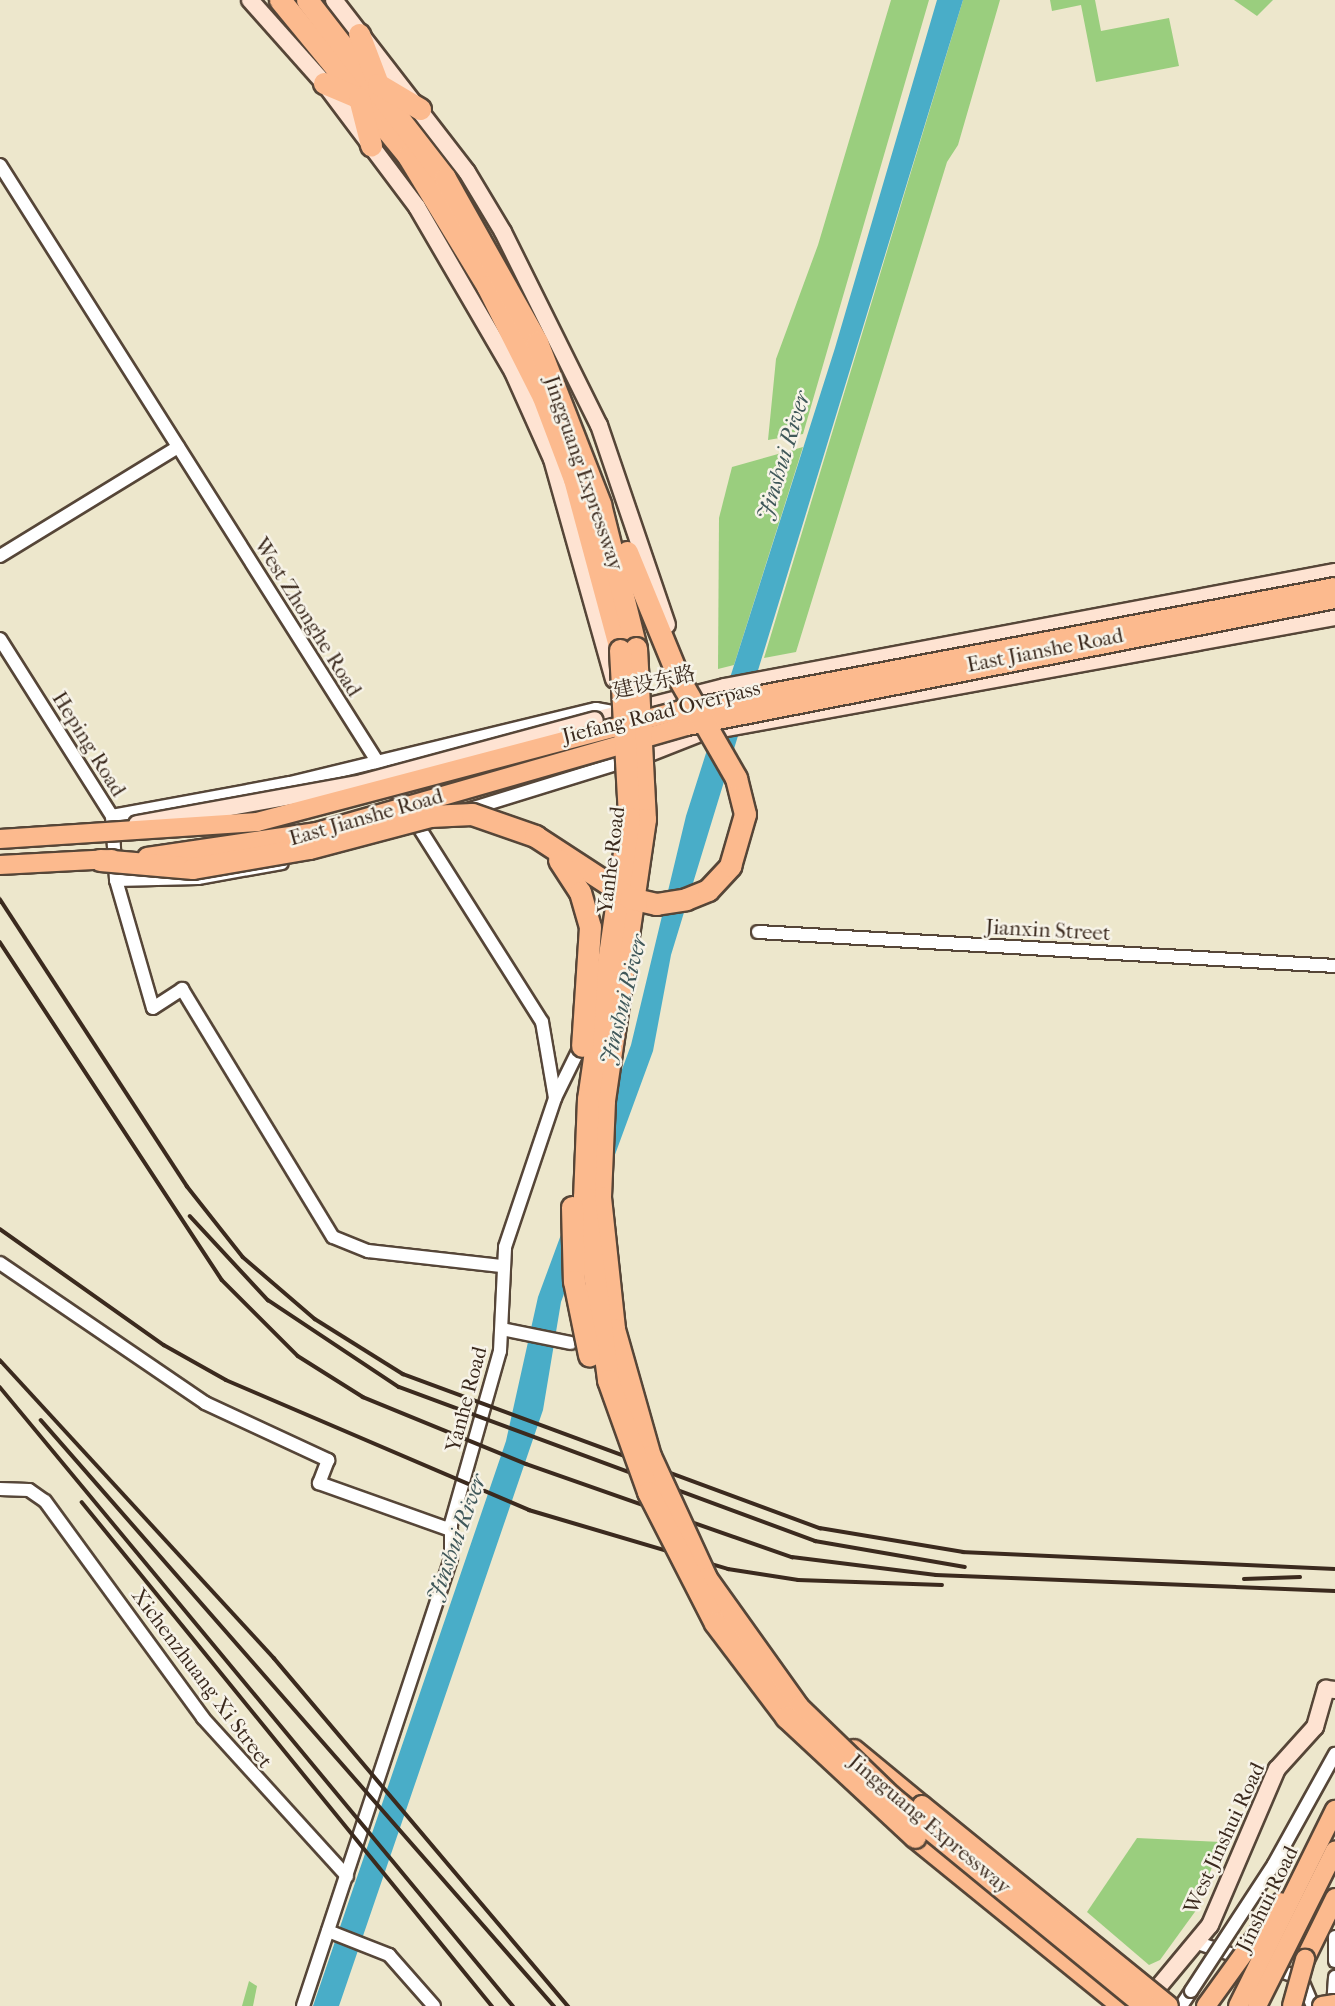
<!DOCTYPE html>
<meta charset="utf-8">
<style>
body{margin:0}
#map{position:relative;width:1335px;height:2006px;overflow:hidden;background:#ede7cc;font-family:"IM FELL French Canon","Noto Serif SC",serif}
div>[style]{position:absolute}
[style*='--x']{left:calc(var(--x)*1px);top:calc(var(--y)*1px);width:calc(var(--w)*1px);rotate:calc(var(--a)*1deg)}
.green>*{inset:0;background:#9ace7e}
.water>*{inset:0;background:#49adc8}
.roads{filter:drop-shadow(2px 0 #564638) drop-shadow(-2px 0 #564638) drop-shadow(0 2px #564638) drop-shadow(0 -2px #564638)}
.street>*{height:12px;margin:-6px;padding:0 6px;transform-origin:6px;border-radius:6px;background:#fff}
.secondary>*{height:16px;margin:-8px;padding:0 8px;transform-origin:8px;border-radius:8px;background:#fee3d2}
.primary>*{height:18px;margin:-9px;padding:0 9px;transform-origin:9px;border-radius:9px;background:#fcba8e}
.highway>*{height:21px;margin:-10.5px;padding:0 10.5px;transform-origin:10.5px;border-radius:10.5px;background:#fcba8e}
.rail>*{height:3.5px;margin:-1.75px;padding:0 1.75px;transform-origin:1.75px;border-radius:1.75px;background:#3b2a1e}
.bridges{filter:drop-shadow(2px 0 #564638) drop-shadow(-2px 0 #564638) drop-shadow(0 2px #564638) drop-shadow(0 -2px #564638)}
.street-bridge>*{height:12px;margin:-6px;padding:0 6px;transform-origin:6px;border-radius:6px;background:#fff}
.secondary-bridge>*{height:16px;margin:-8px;padding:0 8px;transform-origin:8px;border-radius:8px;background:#fee3d2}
.primary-bridge>*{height:18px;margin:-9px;padding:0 9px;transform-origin:9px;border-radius:9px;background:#fcba8e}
.highway-bridge>*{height:21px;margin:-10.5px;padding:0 10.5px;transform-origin:10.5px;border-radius:10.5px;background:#fcba8e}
span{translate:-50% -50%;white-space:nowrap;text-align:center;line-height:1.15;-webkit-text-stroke:5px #f7f3e8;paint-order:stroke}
.street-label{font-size:21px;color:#3b2a1e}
.water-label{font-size:23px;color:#40585a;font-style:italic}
</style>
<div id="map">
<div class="green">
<i style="clip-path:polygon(891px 0,929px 0,803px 434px,768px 440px,776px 359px,818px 245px)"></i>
<i style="clip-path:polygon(963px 0,1000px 0,958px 145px,947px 162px,796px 652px,764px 658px)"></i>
<i style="clip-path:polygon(1050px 0,1095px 0,1101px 31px,1169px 18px,1179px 66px,1096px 82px,1081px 5px,1052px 11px)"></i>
<i style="clip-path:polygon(1234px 0,1273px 0,1257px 16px)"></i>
<i style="clip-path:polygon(803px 447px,734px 665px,718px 669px,719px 518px,732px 467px)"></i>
<i style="clip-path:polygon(1137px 1838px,1221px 1842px,1197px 1909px,1160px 1960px,1149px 1965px,1087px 1912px)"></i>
<i style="clip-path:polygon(249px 1981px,257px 1986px,253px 2006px,242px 2006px)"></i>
</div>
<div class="water">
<i style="clip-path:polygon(937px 0,963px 0,671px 955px,653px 1051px,561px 1302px,543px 1410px,339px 2006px,313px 2006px,506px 1441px,538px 1297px,631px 1045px,686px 816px,835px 348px)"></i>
</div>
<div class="roads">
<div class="street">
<i style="--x:0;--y:165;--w:1014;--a:57.69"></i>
<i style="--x:542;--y:1022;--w:77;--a:80.3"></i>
<i style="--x:0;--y:556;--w:209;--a:-31.5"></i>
<i style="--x:0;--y:639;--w:209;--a:57.7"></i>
<i style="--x:112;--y:816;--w:64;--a:86.4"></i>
<i style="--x:116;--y:880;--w:133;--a:73.9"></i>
<i style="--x:153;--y:1008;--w:35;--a:-33"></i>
<i style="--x:182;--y:989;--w:290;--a:58.7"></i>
<i style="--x:333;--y:1237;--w:38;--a:22"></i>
<i style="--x:368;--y:1251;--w:134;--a:6.4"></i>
<i style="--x:464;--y:811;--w:165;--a:-17.2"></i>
<i style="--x:112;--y:816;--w:181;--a:-10.5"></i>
<i style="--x:290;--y:783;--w:315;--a:-13.6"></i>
<i style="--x:596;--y:709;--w:17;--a:10"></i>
<i style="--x:116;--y:880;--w:82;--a:-1.4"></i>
<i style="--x:198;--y:878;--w:85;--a:-10.1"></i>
<i style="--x:758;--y:932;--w:578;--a:3.37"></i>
<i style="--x:0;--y:1263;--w:248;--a:34.3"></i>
<i style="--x:205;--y:1403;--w:136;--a:24.9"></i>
<i style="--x:328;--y:1460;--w:25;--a:111"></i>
<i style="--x:319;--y:1483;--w:140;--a:19.6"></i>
<i style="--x:502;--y:1329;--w:70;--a:11.5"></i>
<i style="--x:0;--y:1489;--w:29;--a:2"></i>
<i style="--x:29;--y:1490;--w:19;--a:35"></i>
<i style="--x:45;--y:1501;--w:268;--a:53.9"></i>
<i style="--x:203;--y:1718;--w:214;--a:47.7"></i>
<i style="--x:328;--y:1931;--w:66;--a:21.5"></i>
<i style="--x:389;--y:1955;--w:68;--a:48.6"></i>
<i style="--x:1335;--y:1937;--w:24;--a:90"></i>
<i style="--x:1195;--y:1942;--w:112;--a:18.8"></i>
<i style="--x:1301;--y:1978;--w:30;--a:67"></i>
<i style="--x:303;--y:2006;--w:472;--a:-71.7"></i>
<i style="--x:451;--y:1558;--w:34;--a:-90"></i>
<i style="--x:451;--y:1524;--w:180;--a:-74.2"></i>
<i style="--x:500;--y:1351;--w:104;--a:-87.2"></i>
<i style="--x:505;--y:1247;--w:157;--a:-71.4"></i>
<i style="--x:555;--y:1098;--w:64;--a:-63.8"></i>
<i style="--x:1181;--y:2006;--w:18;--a:-56"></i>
<i style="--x:1333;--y:2006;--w:29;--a:-86"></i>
</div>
<div class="secondary">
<i style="--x:250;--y:0;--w:111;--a:48.3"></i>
<i style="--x:324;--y:83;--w:155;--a:53.1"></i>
<i style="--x:417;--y:207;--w:191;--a:59.8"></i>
<i style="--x:513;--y:372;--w:95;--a:65.9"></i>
<i style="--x:552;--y:459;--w:229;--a:74.3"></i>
<i style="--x:334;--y:0;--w:217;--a:52.3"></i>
<i style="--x:467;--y:172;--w:70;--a:59"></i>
<i style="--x:503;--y:232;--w:216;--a:63.6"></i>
<i style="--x:599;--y:425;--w:211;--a:71.2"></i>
<i style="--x:595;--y:720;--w:133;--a:-14.3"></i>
<i style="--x:724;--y:687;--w:622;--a:-10.66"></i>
<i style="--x:634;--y:759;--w:71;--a:-21.5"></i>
<i style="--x:700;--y:733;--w:646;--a:-10.35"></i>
<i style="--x:1146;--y:2002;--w:100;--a:-50.3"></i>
<i style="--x:1210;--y:1925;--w:170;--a:-66.8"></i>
<i style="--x:1277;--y:1769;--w:57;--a:-47.9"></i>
<i style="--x:1315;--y:1727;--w:40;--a:-74"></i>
<i style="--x:1326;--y:1689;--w:9;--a:6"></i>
</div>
<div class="primary">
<i style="--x:854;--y:1749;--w:88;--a:39.5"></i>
<i style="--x:1305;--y:1959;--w:68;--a:-63.8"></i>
</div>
<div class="highway">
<i style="--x:280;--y:0;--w:202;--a:50.6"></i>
<i style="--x:408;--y:156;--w:152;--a:58.7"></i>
<i style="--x:487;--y:286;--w:124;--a:63.2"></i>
<i style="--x:543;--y:397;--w:88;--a:69.3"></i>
<i style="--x:574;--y:479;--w:177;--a:74.9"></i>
<i style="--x:307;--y:0;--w:225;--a:52.2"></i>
<i style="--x:445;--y:178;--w:188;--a:60.7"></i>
<i style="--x:537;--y:342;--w:174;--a:68.7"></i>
<i style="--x:600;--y:504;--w:148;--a:76"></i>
<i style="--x:359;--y:34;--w:53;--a:69.2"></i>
<i style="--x:378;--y:84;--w:49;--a:30.8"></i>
<i style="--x:324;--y:83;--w:38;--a:23"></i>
<i style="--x:359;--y:98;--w:49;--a:75.7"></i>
<i style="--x:627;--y:552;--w:137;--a:67.7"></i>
<i style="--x:915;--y:1837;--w:268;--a:39.1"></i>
</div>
</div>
<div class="rail">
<i style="--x:0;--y:899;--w:343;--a:56.9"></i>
<i style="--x:187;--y:1186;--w:90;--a:51.7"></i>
<i style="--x:243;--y:1257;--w:95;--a:40.7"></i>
<i style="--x:315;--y:1319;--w:104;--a:32"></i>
<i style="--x:403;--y:1374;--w:445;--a:20.3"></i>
<i style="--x:820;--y:1528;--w:145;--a:9.5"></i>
<i style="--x:963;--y:1552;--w:372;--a:2.6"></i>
<i style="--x:0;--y:942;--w:404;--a:56.7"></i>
<i style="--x:222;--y:1280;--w:107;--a:45"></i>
<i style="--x:298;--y:1356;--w:77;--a:32.2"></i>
<i style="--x:363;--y:1397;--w:176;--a:22.3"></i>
<i style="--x:526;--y:1464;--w:282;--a:19.3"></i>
<i style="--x:792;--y:1557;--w:145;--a:7.1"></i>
<i style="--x:936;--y:1575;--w:399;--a:2.3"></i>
<i style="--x:190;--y:1216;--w:115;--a:47.1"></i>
<i style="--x:268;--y:1300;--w:157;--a:33.6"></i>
<i style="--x:399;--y:1387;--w:444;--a:20.3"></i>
<i style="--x:815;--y:1541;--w:152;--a:9.8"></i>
<i style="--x:0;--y:1229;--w:201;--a:35.3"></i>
<i style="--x:164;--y:1345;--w:71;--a:29.4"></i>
<i style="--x:226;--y:1380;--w:330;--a:23.2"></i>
<i style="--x:529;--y:1510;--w:208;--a:16.5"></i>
<i style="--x:728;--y:1569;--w:71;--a:8.9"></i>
<i style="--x:798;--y:1580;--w:144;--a:2"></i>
<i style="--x:0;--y:1360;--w:405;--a:47.4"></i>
<i style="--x:274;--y:1658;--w:456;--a:49.8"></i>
<i style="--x:0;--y:1387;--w:804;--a:50.35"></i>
<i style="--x:41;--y:1420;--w:779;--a:48.8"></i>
<i style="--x:82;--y:1502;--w:650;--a:50.87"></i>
<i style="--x:1244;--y:1579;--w:56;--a:-2"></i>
</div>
<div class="bridges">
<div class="street-bridge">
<i style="--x:1191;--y:1991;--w:152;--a:-56.8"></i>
<i style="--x:1274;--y:1864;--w:126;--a:-61"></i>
</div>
<div class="secondary-bridge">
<i style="--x:137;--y:824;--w:229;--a:-10.3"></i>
<i style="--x:362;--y:783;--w:241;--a:-15.1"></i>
</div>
<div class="primary-bridge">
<i style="--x:0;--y:839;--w:258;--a:-3.8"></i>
<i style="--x:257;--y:822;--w:439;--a:-14.8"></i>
<i style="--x:681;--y:710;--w:665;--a:-10.65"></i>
<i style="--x:147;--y:857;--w:172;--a:-8.4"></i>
<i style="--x:317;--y:832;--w:385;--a:-16"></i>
<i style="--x:687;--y:726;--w:660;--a:-11.09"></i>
<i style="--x:0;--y:865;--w:112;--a:-3.1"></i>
<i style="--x:922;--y:1805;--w:318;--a:39.1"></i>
<i style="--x:1206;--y:2006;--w:128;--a:-54.2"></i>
<i style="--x:1238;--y:2006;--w:219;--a:-63.7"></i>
<i style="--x:1257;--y:2006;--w:174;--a:-63.4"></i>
<i style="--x:1292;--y:2006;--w:49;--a:-74.5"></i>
<i style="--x:1322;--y:2006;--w:13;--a:-9"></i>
</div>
<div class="highway-bridge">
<i style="--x:636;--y:648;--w:171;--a:87"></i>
<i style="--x:645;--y:819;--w:285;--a:98.3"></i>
<i style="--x:604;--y:1101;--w:96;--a:92.4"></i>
<i style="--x:600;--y:1197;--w:133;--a:83.9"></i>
<i style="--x:614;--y:1329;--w:132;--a:74.2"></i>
<i style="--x:650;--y:1456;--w:134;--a:65.3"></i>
<i style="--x:706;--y:1578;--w:158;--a:54.5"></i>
<i style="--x:798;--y:1707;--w:128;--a:44.1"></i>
<i style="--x:890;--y:1796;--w:331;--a:39.4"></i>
<i style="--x:620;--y:650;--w:168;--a:86.9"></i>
<i style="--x:629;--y:818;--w:284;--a:98.3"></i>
<i style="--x:588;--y:1099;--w:98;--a:92.3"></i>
<i style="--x:584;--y:1197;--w:185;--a:82.5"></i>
<i style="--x:608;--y:1380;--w:119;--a:70.3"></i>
<i style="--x:648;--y:1492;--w:147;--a:62.9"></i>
<i style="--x:715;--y:1623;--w:118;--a:52.9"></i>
<i style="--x:786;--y:1717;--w:176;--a:42.9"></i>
<i style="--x:100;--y:860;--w:93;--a:4.9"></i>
<i style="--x:193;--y:868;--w:118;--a:-9.8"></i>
<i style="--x:309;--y:848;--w:125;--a:-14.8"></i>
<i style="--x:430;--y:816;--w:42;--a:-2.7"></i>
<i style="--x:472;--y:814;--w:67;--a:19.2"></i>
<i style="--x:535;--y:836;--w:113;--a:33.1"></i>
<i style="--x:630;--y:898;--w:27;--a:13"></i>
<i style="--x:656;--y:904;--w:30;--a:-9"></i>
<i style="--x:686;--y:899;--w:24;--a:-22"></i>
<i style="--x:708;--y:890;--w:33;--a:-47"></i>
<i style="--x:730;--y:866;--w:54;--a:-73.9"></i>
<i style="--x:745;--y:814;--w:37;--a:-104"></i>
<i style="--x:736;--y:778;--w:114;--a:-119.9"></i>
<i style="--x:559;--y:860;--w:38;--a:57"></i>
<i style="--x:580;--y:892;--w:36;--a:74"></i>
<i style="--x:590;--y:927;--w:119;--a:93.8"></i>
<i style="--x:572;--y:1207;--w:74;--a:88.5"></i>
<i style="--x:574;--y:1281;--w:76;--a:78.5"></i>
</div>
</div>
<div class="street-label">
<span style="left:584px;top:473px;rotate:71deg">Jingguang Expressway</span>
<span style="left:308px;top:617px;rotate:58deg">West Zhonghe Road</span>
<span style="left:1045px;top:650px;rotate:-11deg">East Jianshe Road</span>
<span style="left:654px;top:682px;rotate:-13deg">建设东路</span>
<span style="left:661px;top:712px;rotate:-14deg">Jiefang Road Overpass</span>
<span style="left:89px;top:744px;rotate:58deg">Heping Road</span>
<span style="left:366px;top:817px;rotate:-16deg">East Jianshe Road</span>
<span style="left:611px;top:860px;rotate:-83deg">Yanhe Road</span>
<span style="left:1048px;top:930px;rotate:3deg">Jianxin Street</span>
<span style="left:466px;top:1399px;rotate:-75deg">Yanhe Road</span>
<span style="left:202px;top:1678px;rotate:53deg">Xichenzhuang Xi Street</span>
<span style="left:930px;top:1824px;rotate:40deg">Jingguang Expressway</span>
<span style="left:1224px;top:1838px;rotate:-65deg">West Jinshui Road</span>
<span style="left:1267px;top:1899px;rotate:-64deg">Jinshui Road</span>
</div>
<div class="water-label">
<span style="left:784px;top:456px;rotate:-73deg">Jinshui River</span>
<span style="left:624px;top:1000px;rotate:-76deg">Jinshui River</span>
<span style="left:457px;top:1538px;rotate:-70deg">Jinshui River</span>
</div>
</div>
